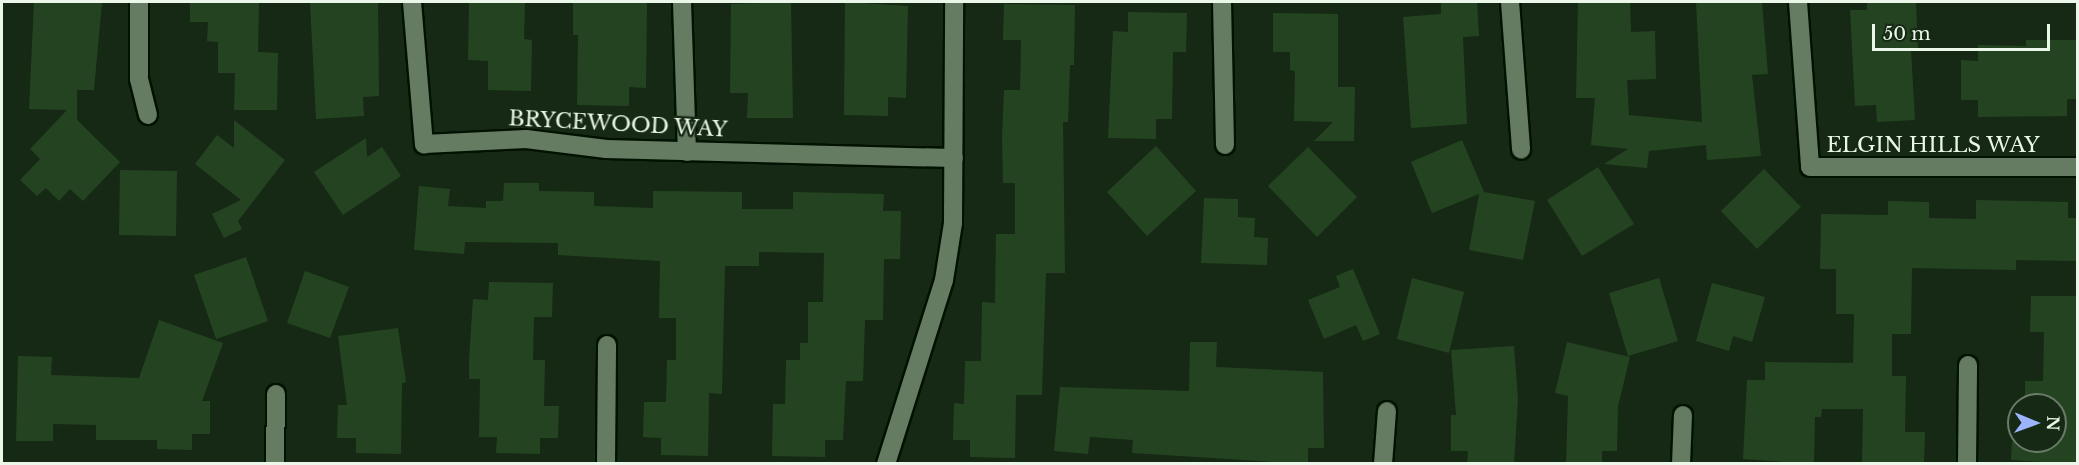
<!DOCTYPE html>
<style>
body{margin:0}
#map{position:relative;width:2079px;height:465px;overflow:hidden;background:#162914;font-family:"Libre Baskerville",serif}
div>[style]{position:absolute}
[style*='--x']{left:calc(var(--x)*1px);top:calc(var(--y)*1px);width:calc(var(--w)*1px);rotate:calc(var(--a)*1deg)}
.building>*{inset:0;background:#244421}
.roads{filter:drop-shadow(2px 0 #021201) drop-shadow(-2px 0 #021201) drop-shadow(0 2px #021201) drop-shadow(0 -2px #021201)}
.street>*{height:18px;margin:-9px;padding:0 9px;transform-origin:9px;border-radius:9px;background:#657b62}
span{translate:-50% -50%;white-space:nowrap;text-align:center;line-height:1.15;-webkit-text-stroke:4.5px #162914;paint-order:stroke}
.street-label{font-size:21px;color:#eaf7e9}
.frame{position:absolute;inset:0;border:3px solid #eaf7e9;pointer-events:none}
.north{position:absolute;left:2007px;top:393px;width:60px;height:60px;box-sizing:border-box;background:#162914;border:2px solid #6b7b69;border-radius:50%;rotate:91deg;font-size:16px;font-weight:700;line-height:24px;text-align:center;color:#eaf7e9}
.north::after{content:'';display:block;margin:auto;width:21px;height:27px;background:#9db4fd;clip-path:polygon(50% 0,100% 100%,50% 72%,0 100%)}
.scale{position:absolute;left:1872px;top:24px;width:178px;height:27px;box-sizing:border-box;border:3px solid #eaf7e9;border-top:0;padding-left:8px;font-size:18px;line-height:21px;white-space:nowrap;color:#eaf7e9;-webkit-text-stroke:4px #162914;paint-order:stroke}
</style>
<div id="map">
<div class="building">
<i style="clip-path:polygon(34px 2px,102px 2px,94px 90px,77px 90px,77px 120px,120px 162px,83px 201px,70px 189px,59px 201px,46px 188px,37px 196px,20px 180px,40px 159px,30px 149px,67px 110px,29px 109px)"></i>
<i style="clip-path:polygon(190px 2px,259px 2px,258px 52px,278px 53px,277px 110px,234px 110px,235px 73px,218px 73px,218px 42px,207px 41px,208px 22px,190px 22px)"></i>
<i style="clip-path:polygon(310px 2px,378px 2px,379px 96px,363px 97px,364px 116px,316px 119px)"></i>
<i style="clip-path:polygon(469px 2px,525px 2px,524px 39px,532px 40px,531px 91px,488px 90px,488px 61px,468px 60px)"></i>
<i style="clip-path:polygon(573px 2px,647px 2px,646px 88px,629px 87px,629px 106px,577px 105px,578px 35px,573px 35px)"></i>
<i style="clip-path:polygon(791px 2px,793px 118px,747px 118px,748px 93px,730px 93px,731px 4px)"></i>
<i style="clip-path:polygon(845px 2px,908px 6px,906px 98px,888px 97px,888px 116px,844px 115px)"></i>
<i style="clip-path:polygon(1441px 2px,1477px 2px,1479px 36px,1463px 37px,1467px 124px,1411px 128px,1403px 17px,1441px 14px)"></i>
<i style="clip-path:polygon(1578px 2px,1630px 2px,1631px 32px,1655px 31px,1656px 79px,1627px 80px,1629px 115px,1702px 122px,1696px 2px,1762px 2px,1768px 74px,1752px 75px,1761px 156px,1707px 160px,1706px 145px,1649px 151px,1647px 168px,1604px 164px,1628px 149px,1591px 145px,1595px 98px,1576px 98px)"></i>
<i style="clip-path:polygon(1867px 2px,1916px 2px,1918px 49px,1911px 50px,1915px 120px,1877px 122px,1876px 105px,1855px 106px,1850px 10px,1867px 10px)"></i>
<i style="clip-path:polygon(1004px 4px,1075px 5px,1074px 65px,1070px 65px,1068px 122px,1063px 122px,1065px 273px,1046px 273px,1042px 395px,1016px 395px,1015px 458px,970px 457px,970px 440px,953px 440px,954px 403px,964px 404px,965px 361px,981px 361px,982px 302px,995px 303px,996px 234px,1015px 234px,1015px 183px,1003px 183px,1002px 136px,1004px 90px,1020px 90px,1021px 40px,1003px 40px)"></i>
<i style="clip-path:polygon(1128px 12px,1187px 13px,1186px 52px,1173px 52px,1172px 119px,1156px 119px,1156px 139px,1108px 138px,1113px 31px,1128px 32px)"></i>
<i style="clip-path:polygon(1273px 13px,1338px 14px,1338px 87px,1355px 87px,1354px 141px,1314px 141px,1333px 122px,1294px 121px,1295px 71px,1290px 70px,1290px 52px,1273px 52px)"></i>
<i style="clip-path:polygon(2026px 40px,2078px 40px,2078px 99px,2067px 99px,2067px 116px,1978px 117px,1978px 100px,1961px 100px,1961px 60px,1978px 61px,1978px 45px,2026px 46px)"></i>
<i style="clip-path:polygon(234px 120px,285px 160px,238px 221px,242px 229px,224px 238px,212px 214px,241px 200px,195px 164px,217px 135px,234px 148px)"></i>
<i style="clip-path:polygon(366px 138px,367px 157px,382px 147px,401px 176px,343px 215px,314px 172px)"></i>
<i style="clip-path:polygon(1462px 140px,1484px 192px,1535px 201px,1523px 260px,1469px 250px,1479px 194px,1432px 213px,1411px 162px)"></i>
<i style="clip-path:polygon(1156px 146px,1196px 191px,1147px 236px,1107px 192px)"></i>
<i style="clip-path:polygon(1308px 147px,1357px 197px,1317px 237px,1268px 186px)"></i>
<i style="clip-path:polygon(1598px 167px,1634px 224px,1582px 256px,1547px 200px)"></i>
<i style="clip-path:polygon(1764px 169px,1801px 207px,1757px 249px,1721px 211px)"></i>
<i style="clip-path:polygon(120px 170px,177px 171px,176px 236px,119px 235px)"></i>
<i style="clip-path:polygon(504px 183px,539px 183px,539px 191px,594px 192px,594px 206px,653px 208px,653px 191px,742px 192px,742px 209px,793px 209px,793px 192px,884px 194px,883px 211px,901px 211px,900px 259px,884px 259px,883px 320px,865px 320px,863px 381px,846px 381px,843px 440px,825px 440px,825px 457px,772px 456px,773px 404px,785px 404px,786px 360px,800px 360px,800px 343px,808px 343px,808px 302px,823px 302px,824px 253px,759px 252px,759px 266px,725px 266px,722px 394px,709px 393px,708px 456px,661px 455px,661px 438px,643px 437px,644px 402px,666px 402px,667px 360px,676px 360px,676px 318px,659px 318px,660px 261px,558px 255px,558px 243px,465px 242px,464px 254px,414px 250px,419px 186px,450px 189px,448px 206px,486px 208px,486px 201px,503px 201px)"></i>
<i style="clip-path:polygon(1204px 198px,1238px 199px,1238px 217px,1255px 218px,1254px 237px,1268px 238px,1267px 265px,1201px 263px)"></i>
<i style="clip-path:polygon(1976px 200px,2068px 202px,2068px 218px,2078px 218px,2078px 261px,2016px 260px,2016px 270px,1912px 268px,1911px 334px,1892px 334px,1892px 376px,1906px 376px,1905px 432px,1925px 432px,1924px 463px,1862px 464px,1863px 409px,1822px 409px,1821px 417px,1815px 417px,1814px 464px,1743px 459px,1747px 380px,1765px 380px,1765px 362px,1853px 363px,1854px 314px,1836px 314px,1836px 269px,1820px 269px,1821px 214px,1888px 215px,1888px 201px,1929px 202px,1929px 218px,1976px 219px)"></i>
<i style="clip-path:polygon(246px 257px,268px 321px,216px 339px,194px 275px)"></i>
<i style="clip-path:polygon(1353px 269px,1380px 334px,1363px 341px,1356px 325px,1324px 339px,1308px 300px,1340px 287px,1336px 276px)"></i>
<i style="clip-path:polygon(305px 271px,349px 287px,330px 338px,287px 323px)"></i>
<i style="clip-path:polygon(1412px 278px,1464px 292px,1449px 353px,1397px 339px)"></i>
<i style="clip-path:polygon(1659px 278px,1678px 341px,1628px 356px,1609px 293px)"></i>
<i style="clip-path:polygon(489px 282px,553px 283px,552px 317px,534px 317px,533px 360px,545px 360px,544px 406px,559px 406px,558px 438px,540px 438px,540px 454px,496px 453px,497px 437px,479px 437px,480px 379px,469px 379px,469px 359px,473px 299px,488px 300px)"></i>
<i style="clip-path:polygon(1712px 283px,1765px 297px,1752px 342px,1733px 336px,1729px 351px,1696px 341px)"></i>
<i style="clip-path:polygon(2031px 296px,2078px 296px,2078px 462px,2073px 464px,2011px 460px,2012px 441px,2055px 441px,2055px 405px,2025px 405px,2025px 381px,2043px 381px,2044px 332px,2030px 332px)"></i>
<i style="clip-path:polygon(159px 320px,223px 343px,202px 401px,210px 401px,210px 434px,192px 434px,192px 450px,157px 449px,157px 440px,96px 440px,96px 425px,53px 424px,53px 441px,16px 441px,18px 356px,52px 357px,51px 375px,139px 378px)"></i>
<i style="clip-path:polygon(398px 328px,406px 382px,402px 383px,401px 454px,356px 453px,356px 438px,337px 438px,338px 405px,347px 405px,338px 336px)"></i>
<i style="clip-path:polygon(1190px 342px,1217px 342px,1216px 367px,1323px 372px,1324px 448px,1308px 448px,1308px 464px,1132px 453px,1133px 440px,1090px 437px,1088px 454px,1054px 451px,1060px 387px,1189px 391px)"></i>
<i style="clip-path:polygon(1567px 342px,1630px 357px,1618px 406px,1617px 451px,1602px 451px,1602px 464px,1566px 464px,1568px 396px,1555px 393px)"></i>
<i style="clip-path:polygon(1514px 346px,1518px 399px,1514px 464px,1467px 464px,1468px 451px,1451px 451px,1451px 415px,1456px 415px,1451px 350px)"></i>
</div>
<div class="roads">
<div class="street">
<i style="--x:139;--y:2;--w:77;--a:90"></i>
<i style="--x:139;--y:79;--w:37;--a:76"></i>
<i style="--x:412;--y:2;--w:143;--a:85.2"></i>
<i style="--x:424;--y:144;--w:102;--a:-2.8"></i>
<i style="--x:526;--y:139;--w:81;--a:7.1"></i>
<i style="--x:606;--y:149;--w:348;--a:1.5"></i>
<i style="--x:682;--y:2;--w:150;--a:88.1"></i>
<i style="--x:1222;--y:2;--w:143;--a:88.8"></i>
<i style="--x:1510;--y:2;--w:148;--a:85.7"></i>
<i style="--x:1798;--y:2;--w:165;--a:85.8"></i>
<i style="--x:1810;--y:167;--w:268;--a:0"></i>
<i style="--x:275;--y:464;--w:70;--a:-89.2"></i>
<i style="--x:606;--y:464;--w:119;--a:-89.5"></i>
<i style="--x:886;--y:464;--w:193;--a:-72.5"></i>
<i style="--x:944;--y:280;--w:58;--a:-81"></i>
<i style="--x:953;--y:223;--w:221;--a:-89.7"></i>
<i style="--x:1383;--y:464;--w:53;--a:-85.7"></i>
<i style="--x:1681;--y:464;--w:49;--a:-87.7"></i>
<i style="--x:1967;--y:464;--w:99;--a:-89.4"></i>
</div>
</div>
<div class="street-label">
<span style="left:618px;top:124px;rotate:3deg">BRYCEWOOD WAY</span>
<span style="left:1933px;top:145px">ELGIN HILLS WAY</span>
</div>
<div class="frame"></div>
<div class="north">N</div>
<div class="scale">50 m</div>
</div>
